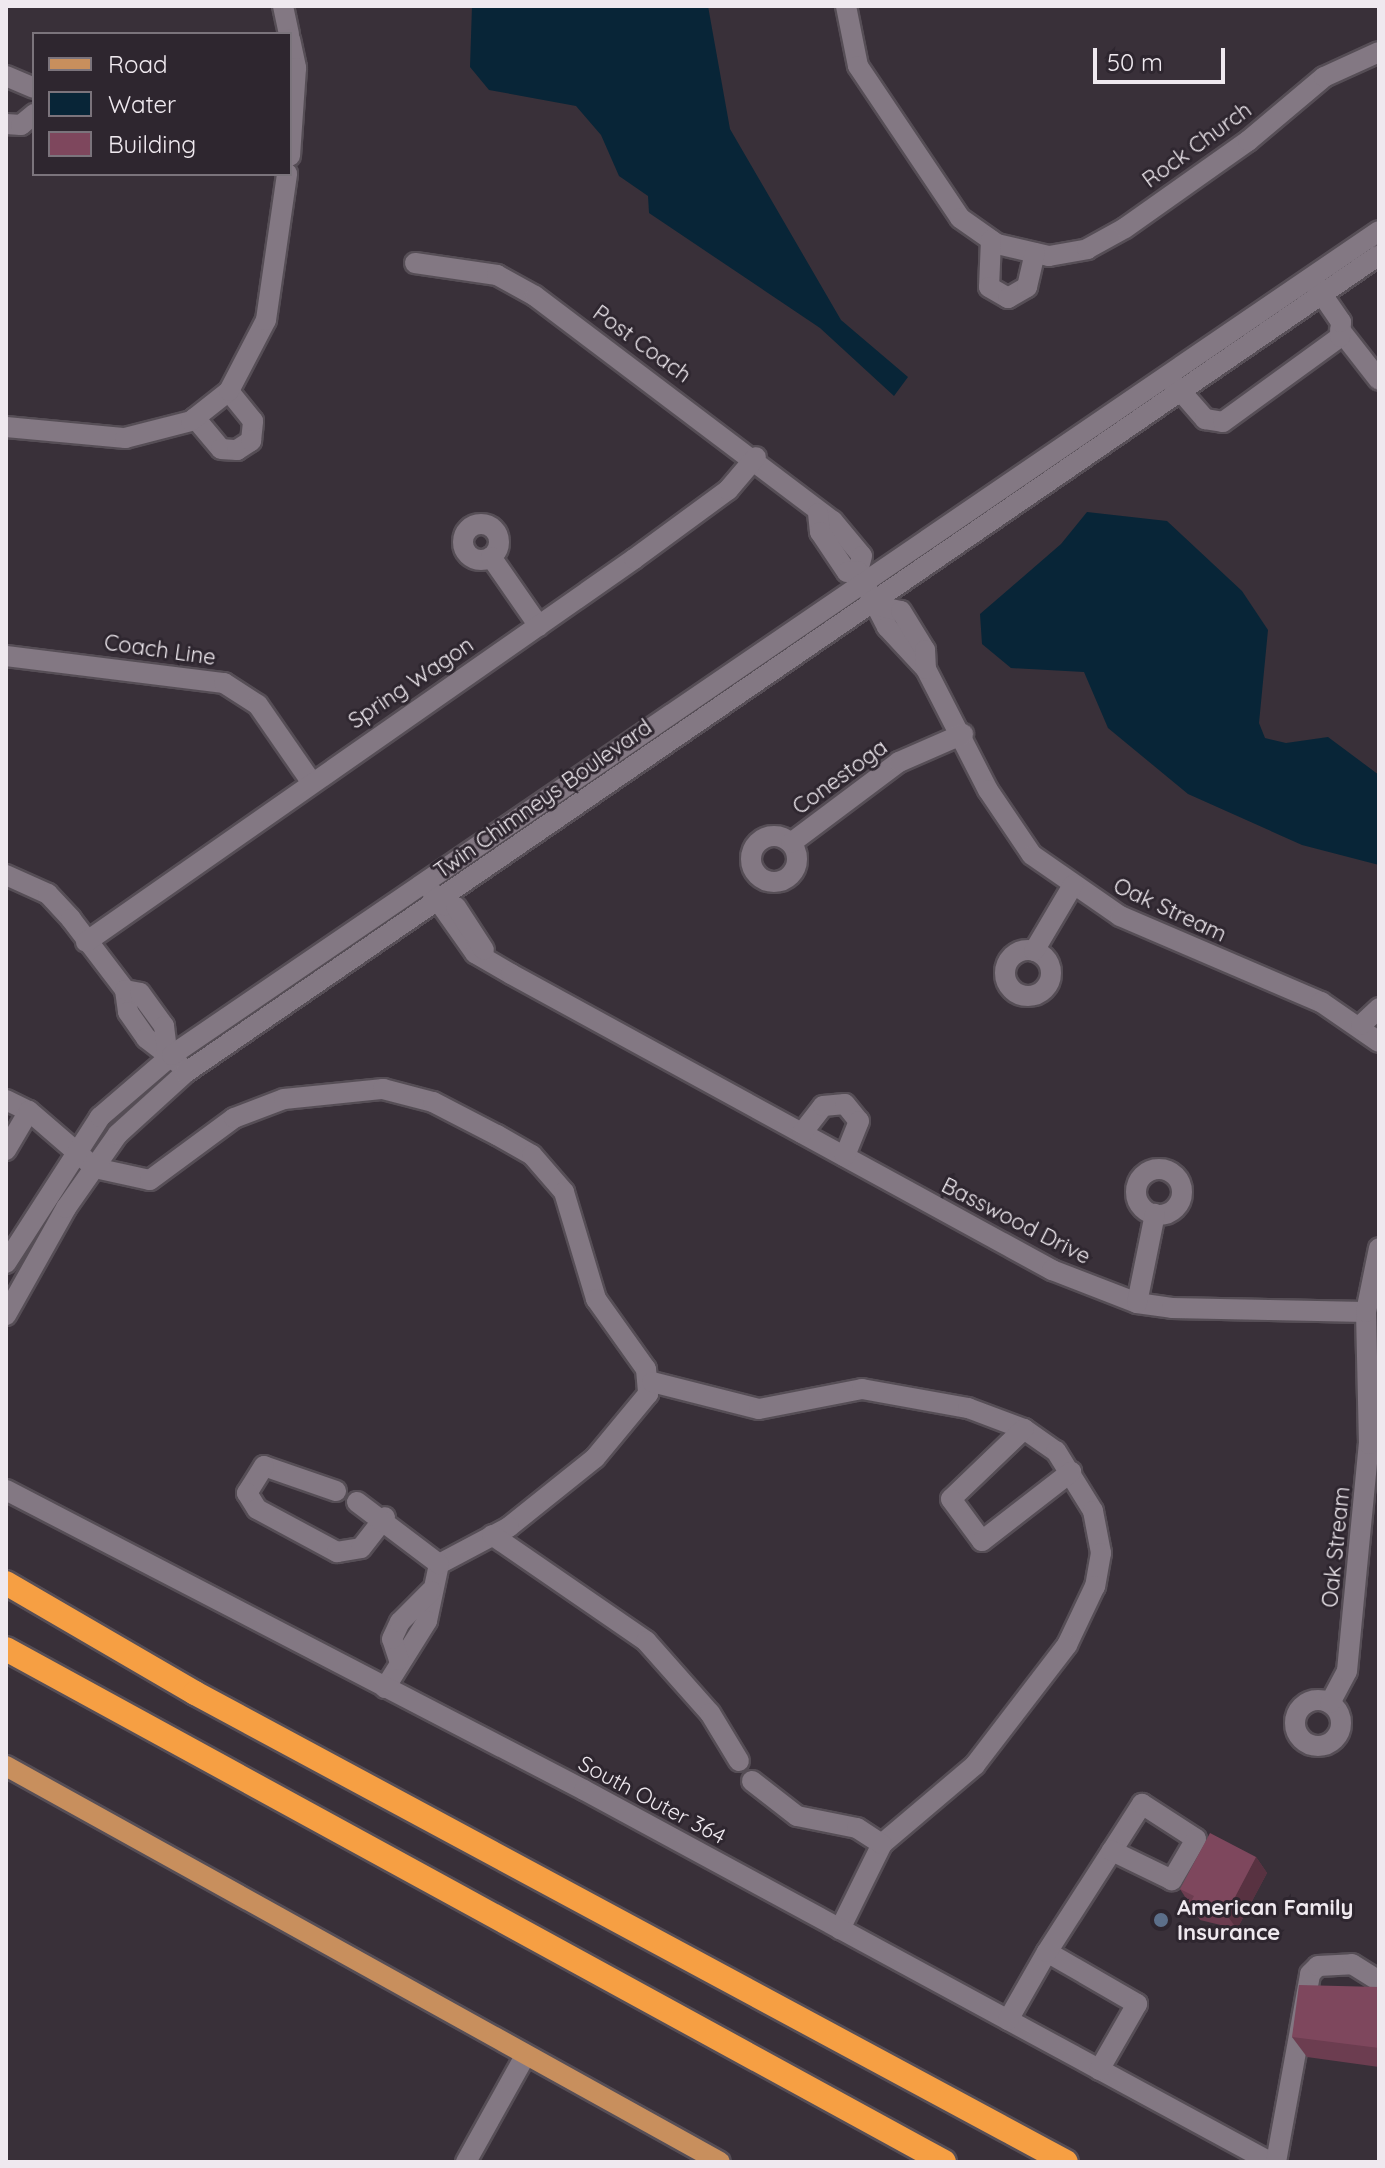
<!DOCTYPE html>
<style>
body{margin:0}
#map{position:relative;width:1385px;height:2168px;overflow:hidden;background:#393039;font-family:Quicksand,sans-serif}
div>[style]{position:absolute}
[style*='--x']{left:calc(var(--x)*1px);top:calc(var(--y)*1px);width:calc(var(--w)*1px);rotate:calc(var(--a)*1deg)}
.water>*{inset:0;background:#082537}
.roads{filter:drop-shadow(2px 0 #564e56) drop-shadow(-2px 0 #564e56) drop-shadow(0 2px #564e56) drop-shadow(0 -2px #564e56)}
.minor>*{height:20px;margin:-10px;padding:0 10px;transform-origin:10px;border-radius:10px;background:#837883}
.minor>.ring{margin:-10px;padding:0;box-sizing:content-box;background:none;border:20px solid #837883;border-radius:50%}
.major>*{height:20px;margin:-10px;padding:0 10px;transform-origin:10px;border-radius:10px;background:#c88f5d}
.highway>*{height:24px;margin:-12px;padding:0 12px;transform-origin:12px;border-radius:12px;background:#f69f43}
.wall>*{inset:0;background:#6c3d50}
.shaded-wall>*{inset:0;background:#583241}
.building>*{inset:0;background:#7e475d}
.dots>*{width:22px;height:22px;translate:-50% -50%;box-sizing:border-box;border:4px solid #2e262f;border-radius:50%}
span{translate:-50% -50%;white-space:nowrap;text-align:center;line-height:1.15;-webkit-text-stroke:6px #2e262f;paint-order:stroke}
.street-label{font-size:22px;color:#efe9ef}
.poi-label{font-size:22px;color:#efe9ef;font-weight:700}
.left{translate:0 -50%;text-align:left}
.frame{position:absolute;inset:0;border:8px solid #efe9ef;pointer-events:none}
.legend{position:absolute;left:32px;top:32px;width:260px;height:144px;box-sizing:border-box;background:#2e262f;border:2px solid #7b747c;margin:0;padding:10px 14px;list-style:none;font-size:24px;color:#efe9ef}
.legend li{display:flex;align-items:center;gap:16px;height:40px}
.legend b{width:40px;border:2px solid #7b747c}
.scale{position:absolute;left:1093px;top:48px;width:132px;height:36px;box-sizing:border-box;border:4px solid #efe9ef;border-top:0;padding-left:10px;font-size:24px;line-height:28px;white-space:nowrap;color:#efe9ef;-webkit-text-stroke:6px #2e262f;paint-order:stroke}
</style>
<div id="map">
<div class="water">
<i style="clip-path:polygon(472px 6px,708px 6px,730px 129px,841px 320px,908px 377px,894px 396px,820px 328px,649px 213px,648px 196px,619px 176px,601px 135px,576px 106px,489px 90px,470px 67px)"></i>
<i style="clip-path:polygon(1087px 512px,1167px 521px,1242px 591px,1268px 630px,1259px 723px,1265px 738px,1286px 743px,1328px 737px,1379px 775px,1379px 865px,1302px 845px,1188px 794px,1108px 728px,1084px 672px,1011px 668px,982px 644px,980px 614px,1061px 544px)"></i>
</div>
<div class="roads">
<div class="minor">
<i style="--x:283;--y:6;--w:29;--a:78"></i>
<i style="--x:846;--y:6;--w:61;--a:78.7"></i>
<i style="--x:858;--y:66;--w:183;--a:56.1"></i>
<i style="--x:960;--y:218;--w:45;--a:35.1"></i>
<i style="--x:997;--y:244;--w:53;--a:13"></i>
<i style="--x:1049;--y:256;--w:39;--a:-10"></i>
<i style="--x:1087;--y:249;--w:43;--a:-28.9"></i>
<i style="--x:1125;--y:228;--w:151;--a:-35.3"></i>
<i style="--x:1248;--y:141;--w:99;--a:-40.1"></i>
<i style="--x:1324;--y:77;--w:60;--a:-24.4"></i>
<i style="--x:290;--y:39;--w:30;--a:78"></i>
<i style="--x:296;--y:68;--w:88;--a:93.9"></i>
<i style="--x:6;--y:76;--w:30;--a:23"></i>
<i style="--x:6;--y:124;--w:15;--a:4"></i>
<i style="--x:21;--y:125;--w:17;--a:-40"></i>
<i style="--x:991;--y:240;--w:47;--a:92.4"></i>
<i style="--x:989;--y:287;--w:22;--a:30"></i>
<i style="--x:1008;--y:298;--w:22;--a:-30"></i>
<i style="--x:1027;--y:287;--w:35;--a:-77"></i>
<i style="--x:415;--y:263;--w:83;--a:8.3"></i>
<i style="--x:497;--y:275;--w:43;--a:28.9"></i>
<i style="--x:535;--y:296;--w:373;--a:37.1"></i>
<i style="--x:833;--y:521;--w:45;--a:50.4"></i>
<i style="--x:862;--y:556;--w:16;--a:105"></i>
<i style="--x:858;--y:571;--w:63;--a:62.6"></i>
<i style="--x:887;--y:627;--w:57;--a:47.1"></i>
<i style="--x:926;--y:669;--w:136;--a:62.9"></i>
<i style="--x:988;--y:790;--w:78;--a:55.9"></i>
<i style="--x:1032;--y:855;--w:107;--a:34.7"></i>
<i style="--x:1120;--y:916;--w:219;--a:23.2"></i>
<i style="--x:1321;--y:1002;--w:70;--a:34.6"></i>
<i style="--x:1340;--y:330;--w:63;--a:52"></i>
<i style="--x:1171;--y:380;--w:52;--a:48.9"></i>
<i style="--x:1205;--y:419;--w:18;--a:9"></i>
<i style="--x:1223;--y:422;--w:145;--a:-36"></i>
<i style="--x:1340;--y:337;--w:15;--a:-86"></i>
<i style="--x:1341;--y:322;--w:46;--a:-124.4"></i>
<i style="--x:195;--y:418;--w:40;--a:50"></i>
<i style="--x:221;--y:449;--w:16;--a:4"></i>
<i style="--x:237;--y:450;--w:17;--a:-33"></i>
<i style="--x:251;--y:441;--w:20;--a:-84"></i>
<i style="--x:253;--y:421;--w:38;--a:-129"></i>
<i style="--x:6;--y:427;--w:120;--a:5.3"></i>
<i style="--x:125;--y:438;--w:68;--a:-14.4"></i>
<i style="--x:191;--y:421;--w:48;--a:-38.3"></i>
<i style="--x:229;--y:391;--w:80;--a:-62.5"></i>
<i style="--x:266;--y:320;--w:148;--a:-81.8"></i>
<i style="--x:818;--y:513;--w:19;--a:84"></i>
<i style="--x:820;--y:532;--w:48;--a:56"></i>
<i style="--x:847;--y:572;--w:11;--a:-5"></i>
<i class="ring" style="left:463px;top:524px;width:16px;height:16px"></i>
<i style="--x:491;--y:557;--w:84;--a:55.2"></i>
<i style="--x:882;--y:607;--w:19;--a:12"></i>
<i style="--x:901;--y:611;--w:46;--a:58.4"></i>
<i style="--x:925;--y:650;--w:19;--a:87"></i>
<i style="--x:6;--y:656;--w:220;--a:7.1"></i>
<i style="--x:224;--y:683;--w:40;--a:32.9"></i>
<i style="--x:258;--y:705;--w:91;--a:55.3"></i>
<i class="ring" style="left:751px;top:836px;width:26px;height:26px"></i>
<i style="--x:791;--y:843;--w:135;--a:-36.9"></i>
<i style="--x:899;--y:762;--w:70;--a:-23.6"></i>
<i style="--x:6;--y:875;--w:46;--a:24.3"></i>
<i style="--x:48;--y:894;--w:34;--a:47"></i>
<i style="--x:71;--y:919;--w:89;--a:52.7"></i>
<i style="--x:125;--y:990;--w:22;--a:82"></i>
<i style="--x:128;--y:1012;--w:32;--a:55"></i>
<i style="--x:146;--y:1038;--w:41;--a:38"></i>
<i style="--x:432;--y:892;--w:75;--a:54.8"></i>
<i style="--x:475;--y:953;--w:42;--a:30.3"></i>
<i style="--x:511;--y:974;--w:617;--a:28.68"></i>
<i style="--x:1052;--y:1270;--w:91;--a:21.2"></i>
<i style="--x:1137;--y:1303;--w:35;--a:8"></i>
<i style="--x:1172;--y:1308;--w:194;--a:1.2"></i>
<i style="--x:443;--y:905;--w:13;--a:9"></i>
<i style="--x:456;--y:907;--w:51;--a:56.9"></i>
<i style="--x:86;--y:942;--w:669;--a:-34.95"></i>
<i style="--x:634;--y:559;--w:117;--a:-36.3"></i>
<i style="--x:728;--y:490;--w:43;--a:-49.7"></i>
<i class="ring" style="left:1005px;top:950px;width:26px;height:26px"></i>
<i style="--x:1034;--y:951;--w:77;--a:-59.4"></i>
<i style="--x:125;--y:990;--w:15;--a:11"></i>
<i style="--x:140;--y:993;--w:41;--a:54"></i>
<i style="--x:164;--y:1026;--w:24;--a:83"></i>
<i style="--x:1361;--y:1025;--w:25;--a:-43"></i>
<i style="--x:6;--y:1100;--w:25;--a:26"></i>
<i style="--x:802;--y:1133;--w:34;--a:-52"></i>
<i style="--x:823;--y:1106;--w:22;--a:-5"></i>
<i style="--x:845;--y:1104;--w:22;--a:51"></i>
<i style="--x:859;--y:1121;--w:38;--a:112"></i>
<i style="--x:6;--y:1150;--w:45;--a:-59.5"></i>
<i style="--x:29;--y:1111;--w:87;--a:40.8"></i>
<i style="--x:95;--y:1168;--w:56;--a:12.3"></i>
<i style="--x:150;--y:1180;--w:104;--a:-36.4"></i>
<i style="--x:234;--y:1118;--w:53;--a:-20.8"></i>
<i style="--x:284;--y:1099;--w:100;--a:-5.8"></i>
<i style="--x:383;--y:1089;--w:52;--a:14.6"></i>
<i style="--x:433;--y:1102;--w:72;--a:27.3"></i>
<i style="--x:497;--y:1135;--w:40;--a:29.7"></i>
<i style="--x:532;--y:1155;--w:49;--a:49.1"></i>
<i style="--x:564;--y:1192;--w:112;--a:73.3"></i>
<i style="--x:596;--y:1299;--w:86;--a:54.5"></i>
<i style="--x:646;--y:1369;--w:25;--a:85"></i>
<i style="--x:648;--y:1394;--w:83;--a:129.6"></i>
<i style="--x:595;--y:1458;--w:110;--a:141.3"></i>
<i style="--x:509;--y:1527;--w:79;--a:152.1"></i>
<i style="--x:439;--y:1564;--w:58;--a:101.9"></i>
<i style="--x:427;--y:1621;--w:79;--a:122.1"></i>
<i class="ring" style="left:1136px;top:1169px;width:26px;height:26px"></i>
<i style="--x:6;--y:1263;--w:174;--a:-57.2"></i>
<i style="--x:100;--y:1117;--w:95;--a:-40.7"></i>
<i style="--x:172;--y:1055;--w:1461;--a:-34.32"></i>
<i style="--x:1137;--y:1303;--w:91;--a:-78.6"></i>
<i style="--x:6;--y:1315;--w:123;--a:-60.7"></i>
<i style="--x:66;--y:1208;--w:90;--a:-54.9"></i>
<i style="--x:118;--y:1134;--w:91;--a:-42.3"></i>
<i style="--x:185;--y:1073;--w:1447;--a:-34.41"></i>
<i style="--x:652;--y:1382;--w:110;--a:14.2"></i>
<i style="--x:759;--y:1409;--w:105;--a:-11"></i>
<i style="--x:862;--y:1389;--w:108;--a:10.2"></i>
<i style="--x:968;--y:1408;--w:60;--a:20.6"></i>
<i style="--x:1024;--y:1429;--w:39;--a:35"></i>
<i style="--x:1056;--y:1451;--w:70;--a:58.3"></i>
<i style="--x:1093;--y:1511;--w:43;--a:79.2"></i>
<i style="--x:1101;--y:1553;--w:34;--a:100"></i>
<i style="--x:1095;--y:1586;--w:65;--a:115.4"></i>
<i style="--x:1067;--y:1645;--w:151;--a:127.5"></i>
<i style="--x:975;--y:1765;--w:122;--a:139.7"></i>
<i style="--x:882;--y:1844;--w:95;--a:116.3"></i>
<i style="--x:1024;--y:1429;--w:101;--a:136.2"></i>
<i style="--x:951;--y:1499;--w:52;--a:53.6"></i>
<i style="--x:982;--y:1541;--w:113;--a:-37.8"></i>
<i style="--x:6;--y:1490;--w:651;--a:27.43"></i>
<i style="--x:584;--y:1790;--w:780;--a:28.47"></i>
<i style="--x:336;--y:1491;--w:76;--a:-160.9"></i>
<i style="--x:264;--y:1466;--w:32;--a:122"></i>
<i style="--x:247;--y:1493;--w:19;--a:58"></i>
<i style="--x:257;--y:1509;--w:91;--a:28.3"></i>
<i style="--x:337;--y:1552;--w:24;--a:-9"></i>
<i style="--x:361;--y:1548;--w:39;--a:-52"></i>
<i style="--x:357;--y:1502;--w:103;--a:37.1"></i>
<i style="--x:492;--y:1535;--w:187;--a:34.5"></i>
<i style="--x:646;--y:1641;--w:96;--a:48.4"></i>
<i style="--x:710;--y:1713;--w:56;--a:58.9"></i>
<i style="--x:399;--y:1660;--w:22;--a:-108"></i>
<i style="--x:392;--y:1639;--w:19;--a:-65"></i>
<i style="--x:400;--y:1622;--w:44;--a:-45"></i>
<i class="ring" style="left:1295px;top:1700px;width:26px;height:26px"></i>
<i style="--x:1330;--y:1703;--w:36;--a:-62"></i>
<i style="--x:1347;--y:1671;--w:228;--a:-84.5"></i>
<i style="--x:1369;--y:1444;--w:132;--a:-91.3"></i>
<i style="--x:1366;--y:1312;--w:65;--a:-78.5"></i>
<i style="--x:752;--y:1781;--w:57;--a:37.9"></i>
<i style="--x:797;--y:1816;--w:61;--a:11.3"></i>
<i style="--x:857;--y:1828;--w:30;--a:33"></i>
<i style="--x:1047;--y:1952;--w:104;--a:30"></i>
<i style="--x:1137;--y:2004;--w:76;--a:119.9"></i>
<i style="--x:1008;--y:2020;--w:78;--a:-60.2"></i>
<i style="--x:1047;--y:1952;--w:176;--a:-57.3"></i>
<i style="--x:1142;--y:1804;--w:64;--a:32.9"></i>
<i style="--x:1196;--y:1839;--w:48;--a:120.3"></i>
<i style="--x:1172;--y:1880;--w:67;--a:-154.2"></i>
<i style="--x:466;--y:2162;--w:121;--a:-60.9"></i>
<i style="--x:1276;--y:2162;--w:191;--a:-79.7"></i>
<i style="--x:1310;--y:1974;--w:11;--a:-45"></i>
<i style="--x:1318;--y:1966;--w:34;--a:-3"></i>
<i style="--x:1352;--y:1964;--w:32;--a:32"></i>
</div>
<div class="major">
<i style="--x:6;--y:1766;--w:816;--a:29.01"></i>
</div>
<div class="highway">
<i style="--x:6;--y:1583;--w:219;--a:30.2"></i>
<i style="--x:195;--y:1693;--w:989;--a:28.3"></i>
<i style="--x:6;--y:1649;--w:1069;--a:28.67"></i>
</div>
</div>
<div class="wall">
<i style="clip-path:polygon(1256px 1857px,1267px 1873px,1237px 1929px,1200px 1920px,1180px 1889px)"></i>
<i style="clip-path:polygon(1379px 1987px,1379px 2067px,1307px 2057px,1292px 2037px)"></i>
</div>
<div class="shaded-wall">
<i style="clip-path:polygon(1256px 1857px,1267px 1873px,1237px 1929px,1226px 1914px)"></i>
</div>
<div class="building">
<i style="clip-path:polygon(1210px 1833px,1256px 1857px,1226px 1914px,1189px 1905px,1194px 1896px,1180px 1889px)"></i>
<i style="clip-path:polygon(1299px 1985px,1379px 1987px,1379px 2048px,1292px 2037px)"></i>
</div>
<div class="dots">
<i style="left:1161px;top:1920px;background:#5c6f8a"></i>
</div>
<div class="street-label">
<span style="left:1197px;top:145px;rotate:-36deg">Rock Church</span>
<span style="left:642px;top:344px;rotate:36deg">Post Coach</span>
<span style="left:160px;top:650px;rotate:8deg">Coach Line</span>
<span style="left:411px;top:683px;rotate:-34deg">Spring Wagon</span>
<span style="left:840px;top:777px;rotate:-36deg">Conestoga</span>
<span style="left:543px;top:799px;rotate:-35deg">Twin Chimneys Boulevard</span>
<span style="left:1170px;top:910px;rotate:25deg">Oak Stream</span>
<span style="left:1016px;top:1221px;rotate:27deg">Basswood Drive</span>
<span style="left:1336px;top:1547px;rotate:-84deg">Oak Stream</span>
<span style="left:652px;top:1800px;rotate:28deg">South Outer 364</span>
</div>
<div class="poi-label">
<span class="left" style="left:1177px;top:1920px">American Family<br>Insurance</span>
</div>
<div class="frame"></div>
<ul class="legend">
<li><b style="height:10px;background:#c88f5d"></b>Road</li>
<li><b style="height:22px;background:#082537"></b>Water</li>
<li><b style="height:22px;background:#7e475d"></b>Building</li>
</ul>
<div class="scale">50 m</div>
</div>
